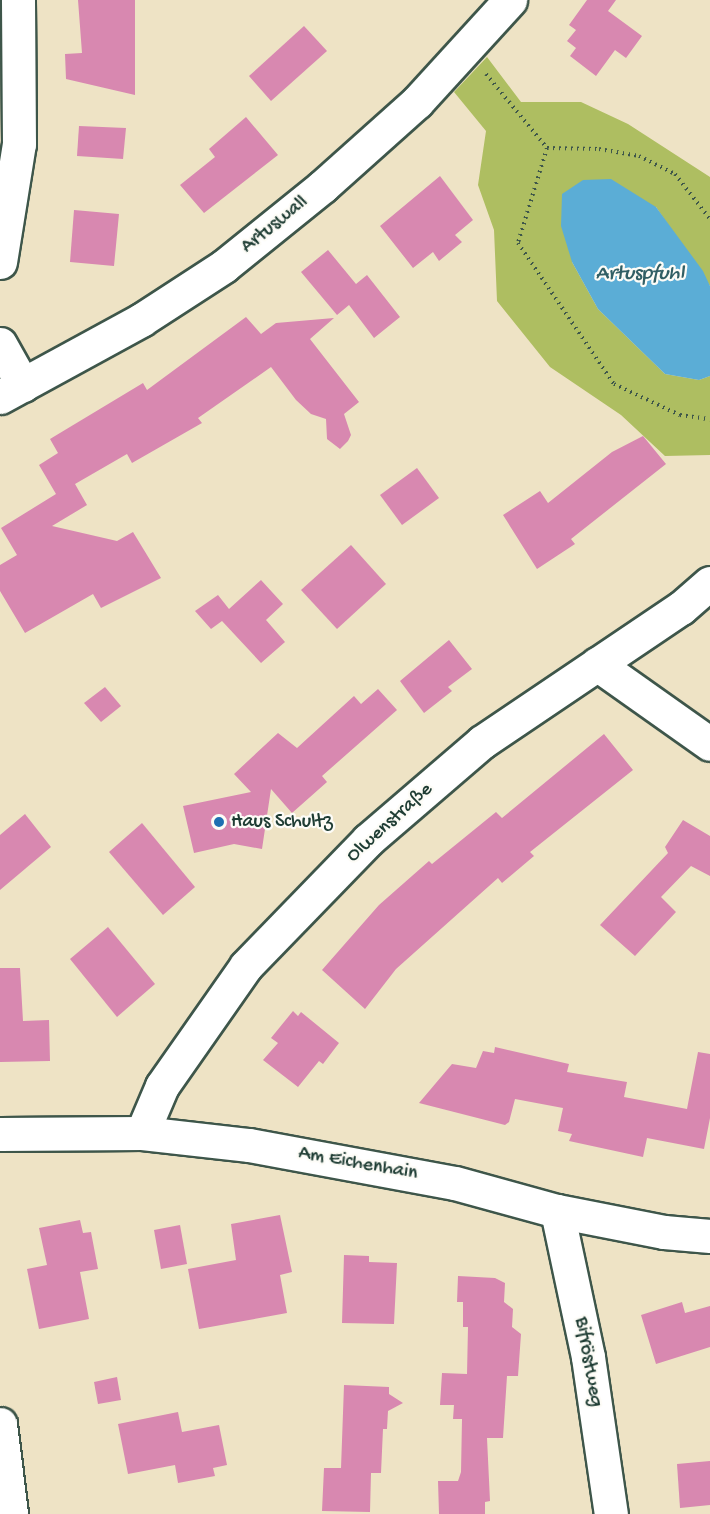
<!DOCTYPE html>
<meta charset="utf-8">
<style>
body{margin:0}
#map{position:relative;width:710px;height:1514px;overflow:hidden;background:#eee3c5;font-family:"Gochi Hand",sans-serif}
div>[style]{position:absolute}
[style*='--x']{left:calc(var(--x)*1px);top:calc(var(--y)*1px);width:calc(var(--w)*1px);rotate:calc(var(--a)*1deg)}
.green>*{inset:0;background:#aebe61}
.water>*{inset:0;background:#5badd6}
.building>*{inset:0;background:#d888b0}
.path>*{height:4px;margin-top:-2px;transform-origin:0;background:repeating-linear-gradient(90deg,#3e564a 0 1.5px,transparent 0 6px)}
.roads{filter:drop-shadow(2px 0 #3e564a) drop-shadow(-2px 0 #3e564a) drop-shadow(0 2px #3e564a) drop-shadow(0 -2px #3e564a)}
.minor>*{height:33px;margin:-16.5px;padding:0 16.5px;transform-origin:16.5px;border-radius:16.5px;background:#fff}
.dots>*{width:16px;height:16px;translate:-50% -50%;box-sizing:border-box;border:3px solid #fdfcf7;border-radius:50%}
span{translate:-50% -50%;white-space:nowrap;text-align:center;line-height:1.15;-webkit-text-stroke:4.5px #fdfcf7;paint-order:stroke}
.street-label{font-size:20px;color:#1f3d34}
.poi-label{font-size:20px;color:#1f3d34}
.left{translate:0 -50%;text-align:left}
.water-label{font-size:21px;color:#315f65;font-style:italic}
</style>
<div id="map">
<div class="green">
<i style="clip-path:polygon(487px 57px,521px 102px,581px 102px,628px 124px,710px 177px,710px 286px,656px 207px,572px 262px,598px 309px,665px 374px,699px 380px,710px 376px,710px 455px,665px 456px,621px 415px,550px 367px,497px 301px,494px 230px,478px 185px,486px 131px,454px 92px)"></i>
</div>
<div class="water">
<i style="clip-path:polygon(611px 179px,656px 207px,703px 271px,710px 286px,710px 376px,699px 380px,665px 374px,598px 309px,572px 262px,561px 226px,562px 194px,583px 180px)"></i>
</div>
<div class="building">
<i style="clip-path:polygon(78px 0,135px 0,135px 95px,66px 79px,65px 54px,82px 53px)"></i>
<i style="clip-path:polygon(587px 0,616px 0,608px 11px,642px 36px,626px 58px,615px 50px,596px 76px,570px 56px,576px 48px,567px 41px,576px 30px,569px 25px)"></i>
<i style="clip-path:polygon(304px 26px,327px 51px,271px 101px,249px 76px)"></i>
<i style="clip-path:polygon(246px 117px,278px 155px,204px 213px,180px 185px,215px 157px,209px 149px)"></i>
<i style="clip-path:polygon(79px 126px,126px 128px,123px 159px,77px 156px)"></i>
<i style="clip-path:polygon(440px 176px,473px 220px,455px 235px,462px 242px,439px 261px,433px 252px,413px 268px,380px 226px)"></i>
<i style="clip-path:polygon(74px 210px,119px 214px,114px 266px,70px 262px)"></i>
<i style="clip-path:polygon(328px 250px,356px 284px,367px 275px,400px 317px,374px 338px,349px 305px,337px 315px,301px 272px)"></i>
<i style="clip-path:polygon(246px 317px,261px 334px,276px 323px,334px 318px,310px 339px,359px 402px,344px 414px,351px 435px,348px 441px,340px 449px,327px 439px,326px 419px,311px 414px,296px 400px,271px 367px,198px 418px,202px 423px,132px 463px,127px 454px,75px 484px,87px 505px,52px 526px,117px 541px,133px 532px,161px 578px,101px 608px,93px 594px,25px 633px,0 591px,0 565px,17px 555px,1px 528px,56px 494px,39px 465px,58px 453px,50px 439px,143px 383px,147px 390px)"></i>
<i style="clip-path:polygon(643px 436px,666px 464px,571px 539px,575px 544px,537px 569px,503px 515px,540px 491px,548px 503px,612px 452px)"></i>
<i style="clip-path:polygon(417px 468px,439px 498px,402px 525px,380px 495px)"></i>
<i style="clip-path:polygon(351px 545px,386px 584px,337px 629px,301px 590px)"></i>
<i style="clip-path:polygon(261px 580px,283px 604px,266px 620px,285px 642px,261px 663px,222px 621px,211px 629px,195px 611px,218px 595px,229px 609px)"></i>
<i style="clip-path:polygon(449px 640px,472px 669px,448px 687px,452px 691px,424px 713px,400px 681px)"></i>
<i style="clip-path:polygon(105px 687px,121px 706px,101px 722px,84px 703px)"></i>
<i style="clip-path:polygon(378px 689px,397px 710px,322px 776px,327px 782px,292px 813px,271px 789px,262px 849px,234px 844px,194px 853px,183px 806px,251px 792px,234px 774px,278px 733px,297px 748px,354px 696px,361px 704px)"></i>
<i style="clip-path:polygon(604px 734px,633px 770px,530px 852px,534px 856px,502px 883px,498px 878px,396px 969px,365px 1009px,322px 970px,379px 905px,429px 861px,432px 864px,496px 812px,502px 818px)"></i>
<i style="clip-path:polygon(25px 814px,51px 847px,0 890px,0 835px)"></i>
<i style="clip-path:polygon(683px 820px,710px 836px,710px 876px,691px 866px,661px 897px,676px 912px,635px 956px,600px 925px,668px 853px,665px 847px)"></i>
<i style="clip-path:polygon(142px 823px,195px 887px,163px 915px,109px 852px)"></i>
<i style="clip-path:polygon(108px 927px,155px 984px,117px 1017px,70px 959px)"></i>
<i style="clip-path:polygon(0 968px,20px 968px,23px 1021px,49px 1020px,50px 1061px,0 1062px)"></i>
<i style="clip-path:polygon(293px 1011px,298px 1016px,301px 1012px,339px 1043px,323px 1064px,319px 1061px,298px 1087px,263px 1060px,278px 1043px,271px 1038px)"></i>
<i style="clip-path:polygon(495px 1047px,569px 1064px,567px 1072px,627px 1082px,624px 1097px,687px 1109px,698px 1052px,710px 1054px,710px 1118px,704px 1149px,647px 1138px,643px 1157px,569px 1141px,572px 1134px,558px 1131px,563px 1108px,515px 1099px,509px 1122px,505px 1125px,419px 1103px,452px 1064px,476px 1068px,483px 1051px,494px 1053px)"></i>
<i style="clip-path:polygon(280px 1215px,292px 1272px,280px 1275px,287px 1313px,199px 1329px,188px 1269px,236px 1260px,231px 1224px)"></i>
<i style="clip-path:polygon(80px 1220px,83px 1233px,91px 1232px,98px 1269px,80px 1272px,89px 1319px,39px 1329px,27px 1269px,47px 1265px,39px 1228px)"></i>
<i style="clip-path:polygon(180px 1225px,187px 1264px,161px 1269px,154px 1230px)"></i>
<i style="clip-path:polygon(344px 1255px,369px 1256px,369px 1262px,397px 1263px,394px 1324px,342px 1323px)"></i>
<i style="clip-path:polygon(458px 1276px,495px 1278px,505px 1283px,504px 1302px,513px 1309px,512px 1327px,521px 1334px,518px 1376px,507px 1376px,503px 1438px,487px 1438px,490px 1501px,485px 1502px,485px 1514px,439px 1514px,438px 1481px,458px 1481px,461px 1472px,462px 1419px,453px 1419px,454px 1405px,440px 1405px,442px 1373px,467px 1374px,468px 1327px,463px 1327px,463px 1302px,457px 1302px)"></i>
<i style="clip-path:polygon(682px 1302px,685px 1313px,710px 1306px,710px 1347px,656px 1364px,641px 1315px)"></i>
<i style="clip-path:polygon(117px 1377px,121px 1400px,98px 1404px,94px 1382px)"></i>
<i style="clip-path:polygon(344px 1385px,389px 1387px,389px 1394px,403px 1403px,388px 1411px,387px 1429px,383px 1429px,381px 1473px,371px 1473px,370px 1512px,322px 1511px,324px 1468px,341px 1468px)"></i>
<i style="clip-path:polygon(178px 1412px,182px 1432px,219px 1425px,227px 1465px,213px 1468px,215px 1476px,178px 1483px,175px 1465px,128px 1474px,118px 1424px)"></i>
<i style="clip-path:polygon(710px 1461px,710px 1505px,680px 1508px,677px 1464px)"></i>
</div>
<div class="path">
<i style="--x:486;--y:74;--w:96;--a:50.5"></i>
<i style="--x:547;--y:148;--w:52;--a:1.1"></i>
<i style="--x:599;--y:149;--w:41;--a:9.9"></i>
<i style="--x:639;--y:156;--w:40;--a:26.6"></i>
<i style="--x:675;--y:174;--w:57;--a:52.1"></i>
<i style="--x:547;--y:148;--w:99;--a:107"></i>
<i style="--x:518;--y:243;--w:171;--a:55.8"></i>
<i style="--x:614;--y:384;--w:73;--a:25.2"></i>
<i style="--x:680;--y:415;--w:30;--a:8"></i>
</div>
<div class="roads">
<div class="minor">
<i style="--x:0;--y:262;--w:120;--a:-80.9"></i>
<i style="--x:19;--y:144;--w:144;--a:-90.4"></i>
<i style="--x:0;--y:344;--w:47;--a:60.7"></i>
<i style="--x:0;--y:397;--w:161;--a:-28.6"></i>
<i style="--x:141;--y:320;--w:99;--a:-33"></i>
<i style="--x:224;--y:266;--w:127;--a:-38.9"></i>
<i style="--x:323;--y:186;--w:126;--a:-41.8"></i>
<i style="--x:417;--y:102;--w:138;--a:-47.6"></i>
<i style="--x:597;--y:664;--w:138;--a:35.3"></i>
<i style="--x:142;--y:1133;--w:51;--a:-66.9"></i>
<i style="--x:162;--y:1086;--w:146;--a:-55"></i>
<i style="--x:246;--y:966;--w:175;--a:-45.9"></i>
<i style="--x:368;--y:840;--w:150;--a:-40.7"></i>
<i style="--x:482;--y:742;--w:240;--a:-34"></i>
<i style="--x:681;--y:608;--w:38;--a:-41"></i>
<i style="--x:0;--y:1134;--w:142;--a:-0.4"></i>
<i style="--x:142;--y:1133;--w:108;--a:6.4"></i>
<i style="--x:249;--y:1145;--w:209;--a:10.5"></i>
<i style="--x:455;--y:1183;--w:106;--a:15.4"></i>
<i style="--x:557;--y:1211;--w:109;--a:11.1"></i>
<i style="--x:664;--y:1232;--w:46;--a:5"></i>
<i style="--x:557;--y:1211;--w:149;--a:78"></i>
<i style="--x:588;--y:1357;--w:159;--a:81.7"></i>
<i style="--x:0;--y:1424;--w:91;--a:83"></i>
</div>
</div>
<div class="dots">
<i style="left:219px;top:822px;background:#1f6fb2"></i>
</div>
<div class="street-label">
<span style="left:275px;top:225px;rotate:-39deg">Artuswall</span>
<span style="left:390px;top:823px;rotate:-42deg">Olwenstraße</span>
<span style="left:358px;top:1164px;rotate:10deg">Am Eichenhain</span>
<span style="left:588px;top:1362px;rotate:80deg">Bifröstweg</span>
</div>
<div class="poi-label">
<span class="left" style="left:231px;top:822px">Haus Schultz</span>
</div>
<div class="water-label">
<span style="left:640px;top:275px">Artuspfuhl</span>
</div>
</div>
